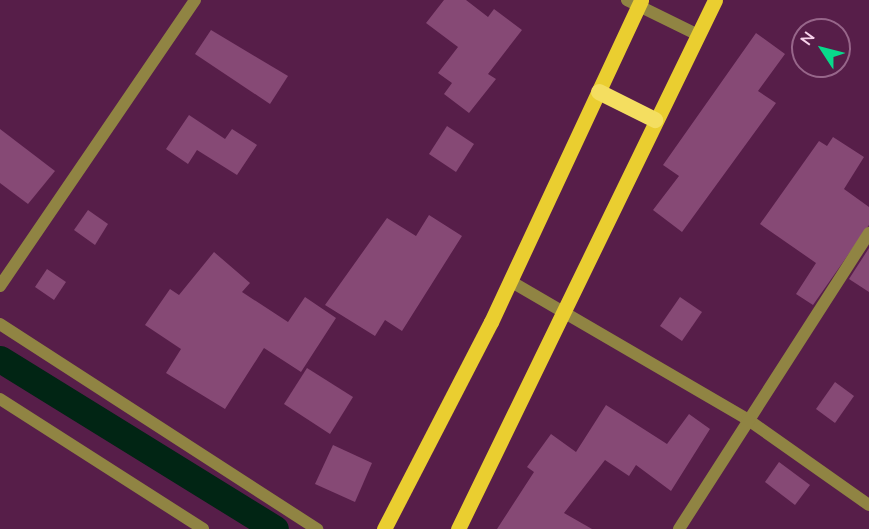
<!DOCTYPE html>
<style>
body{margin:0}
#map{position:relative;width:869px;height:529px;overflow:hidden;background:#571e49;font-family:"Nunito Sans",sans-serif}
div>[style]{position:absolute}
[style*='--x']{left:calc(var(--x)*1px);top:calc(var(--y)*1px);width:calc(var(--w)*1px);rotate:calc(var(--a)*1deg)}
.canal>*{height:27px;margin:-13.5px;padding:0 13.5px;transform-origin:13.5px;border-radius:13.5px;background:#012514}
.building>*{inset:0;background:#864975}
.minor>*{height:12px;margin:-6px;padding:0 6px;transform-origin:6px;border-radius:6px;background:#908443}
.primary>*{height:15px;margin:-7.5px;padding:0 7.5px;transform-origin:7.5px;border-radius:7.5px;background:#eace30}
.trunk>*{height:16px;margin:-8px;padding:0 8px;transform-origin:8px;border-radius:8px;background:#f4de60}
span{translate:-50% -50%;white-space:nowrap;text-align:center;line-height:1.15;-webkit-text-stroke:4.5px #571e49;paint-order:stroke}
.north{position:absolute;left:791px;top:18px;width:60px;height:60px;box-sizing:border-box;background:#571e49;border:2px solid #97668a;border-radius:50%;rotate:306deg;font-size:16px;font-weight:700;line-height:24px;text-align:center;color:#f7d3eb}
.north::after{content:'';display:block;margin:auto;width:21px;height:27px;background:#08d98b;clip-path:polygon(50% 0,100% 100%,50% 72%,0 100%)}
</style>
<div id="map">
<div class="canal">
<i style="--x:0;--y:359;--w:323;--a:31.7"></i>
</div>
<div class="building">
<i style="clip-path:polygon(444px 0,466px 0,488px 17px,494px 9px,522px 30px,488px 74px,496px 79px,469px 113px,444px 94px,452px 83px,438px 73px,458px 47px,426px 23px)"></i>
<i style="clip-path:polygon(211px 30px,288px 76px,270px 104px,195px 54px)"></i>
<i style="clip-path:polygon(756px 33px,785px 54px,758px 91px,776px 103px,682px 232px,653px 210px,679px 176px,663px 165px)"></i>
<i style="clip-path:polygon(189px 115px,225px 139px,232px 129px,257px 145px,237px 175px,197px 150px,188px 164px,166px 149px)"></i>
<i style="clip-path:polygon(447px 126px,474px 144px,456px 172px,429px 154px)"></i>
<i style="clip-path:polygon(0 129px,55px 171px,28px 204px,0 183px)"></i>
<i style="clip-path:polygon(833px 137px,864px 157px,844px 189px,869px 207px,869px 225px,813px 305px,796px 294px,816px 263px,760px 224px,819px 141px,827px 146px)"></i>
<i style="clip-path:polygon(88px 210px,108px 224px,95px 245px,74px 230px)"></i>
<i style="clip-path:polygon(429px 215px,462px 236px,402px 331px,385px 320px,375px 336px,325px 305px,387px 218px,416px 236px)"></i>
<i style="clip-path:polygon(869px 248px,869px 292px,849px 279px)"></i>
<i style="clip-path:polygon(214px 252px,250px 283px,242px 292px,288px 322px,305px 297px,336px 318px,301px 372px,264px 348px,225px 409px,166px 373px,181px 349px,145px 325px,170px 289px,179px 295px)"></i>
<i style="clip-path:polygon(47px 269px,66px 282px,54px 300px,35px 287px)"></i>
<i style="clip-path:polygon(680px 297px,702px 312px,682px 341px,660px 326px)"></i>
<i style="clip-path:polygon(307px 368px,353px 397px,330px 434px,284px 404px)"></i>
<i style="clip-path:polygon(835px 382px,854px 396px,835px 423px,816px 409px)"></i>
<i style="clip-path:polygon(606px 405px,667px 444px,689px 414px,710px 429px,671px 491px,636px 465px,629px 476px,605px 460px,564px 513px,592px 529px,497px 529px,534px 472px,527px 467px,551px 434px,576px 452px)"></i>
<i style="clip-path:polygon(333px 445px,372px 463px,355px 502px,315px 484px)"></i>
<i style="clip-path:polygon(779px 462px,810px 485px,795px 505px,765px 482px)"></i>
</div>
<div class="minor">
<i style="--x:627;--y:0;--w:79;--a:26.2"></i>
<i style="--x:510;--y:281;--w:274;--a:30.2"></i>
<i style="--x:747;--y:419;--w:149;--a:35.2"></i>
<i style="--x:0;--y:286;--w:346;--a:-55.7"></i>
<i style="--x:0;--y:324;--w:378;--a:32.9"></i>
<i style="--x:0;--y:399;--w:241;--a:32.6"></i>
<i style="--x:679;--y:529;--w:352;--a:-57.3"></i>
</div>
<div class="primary">
<i style="--x:384;--y:529;--w:233;--a:-62.7"></i>
<i style="--x:491;--y:322;--w:355;--a:-65"></i>
<i style="--x:458;--y:529;--w:588;--a:-64.09"></i>
</div>
<div class="trunk">
<i style="--x:599;--y:92;--w:63;--a:26.6"></i>
</div>
<div class="north">N</div>
</div>
